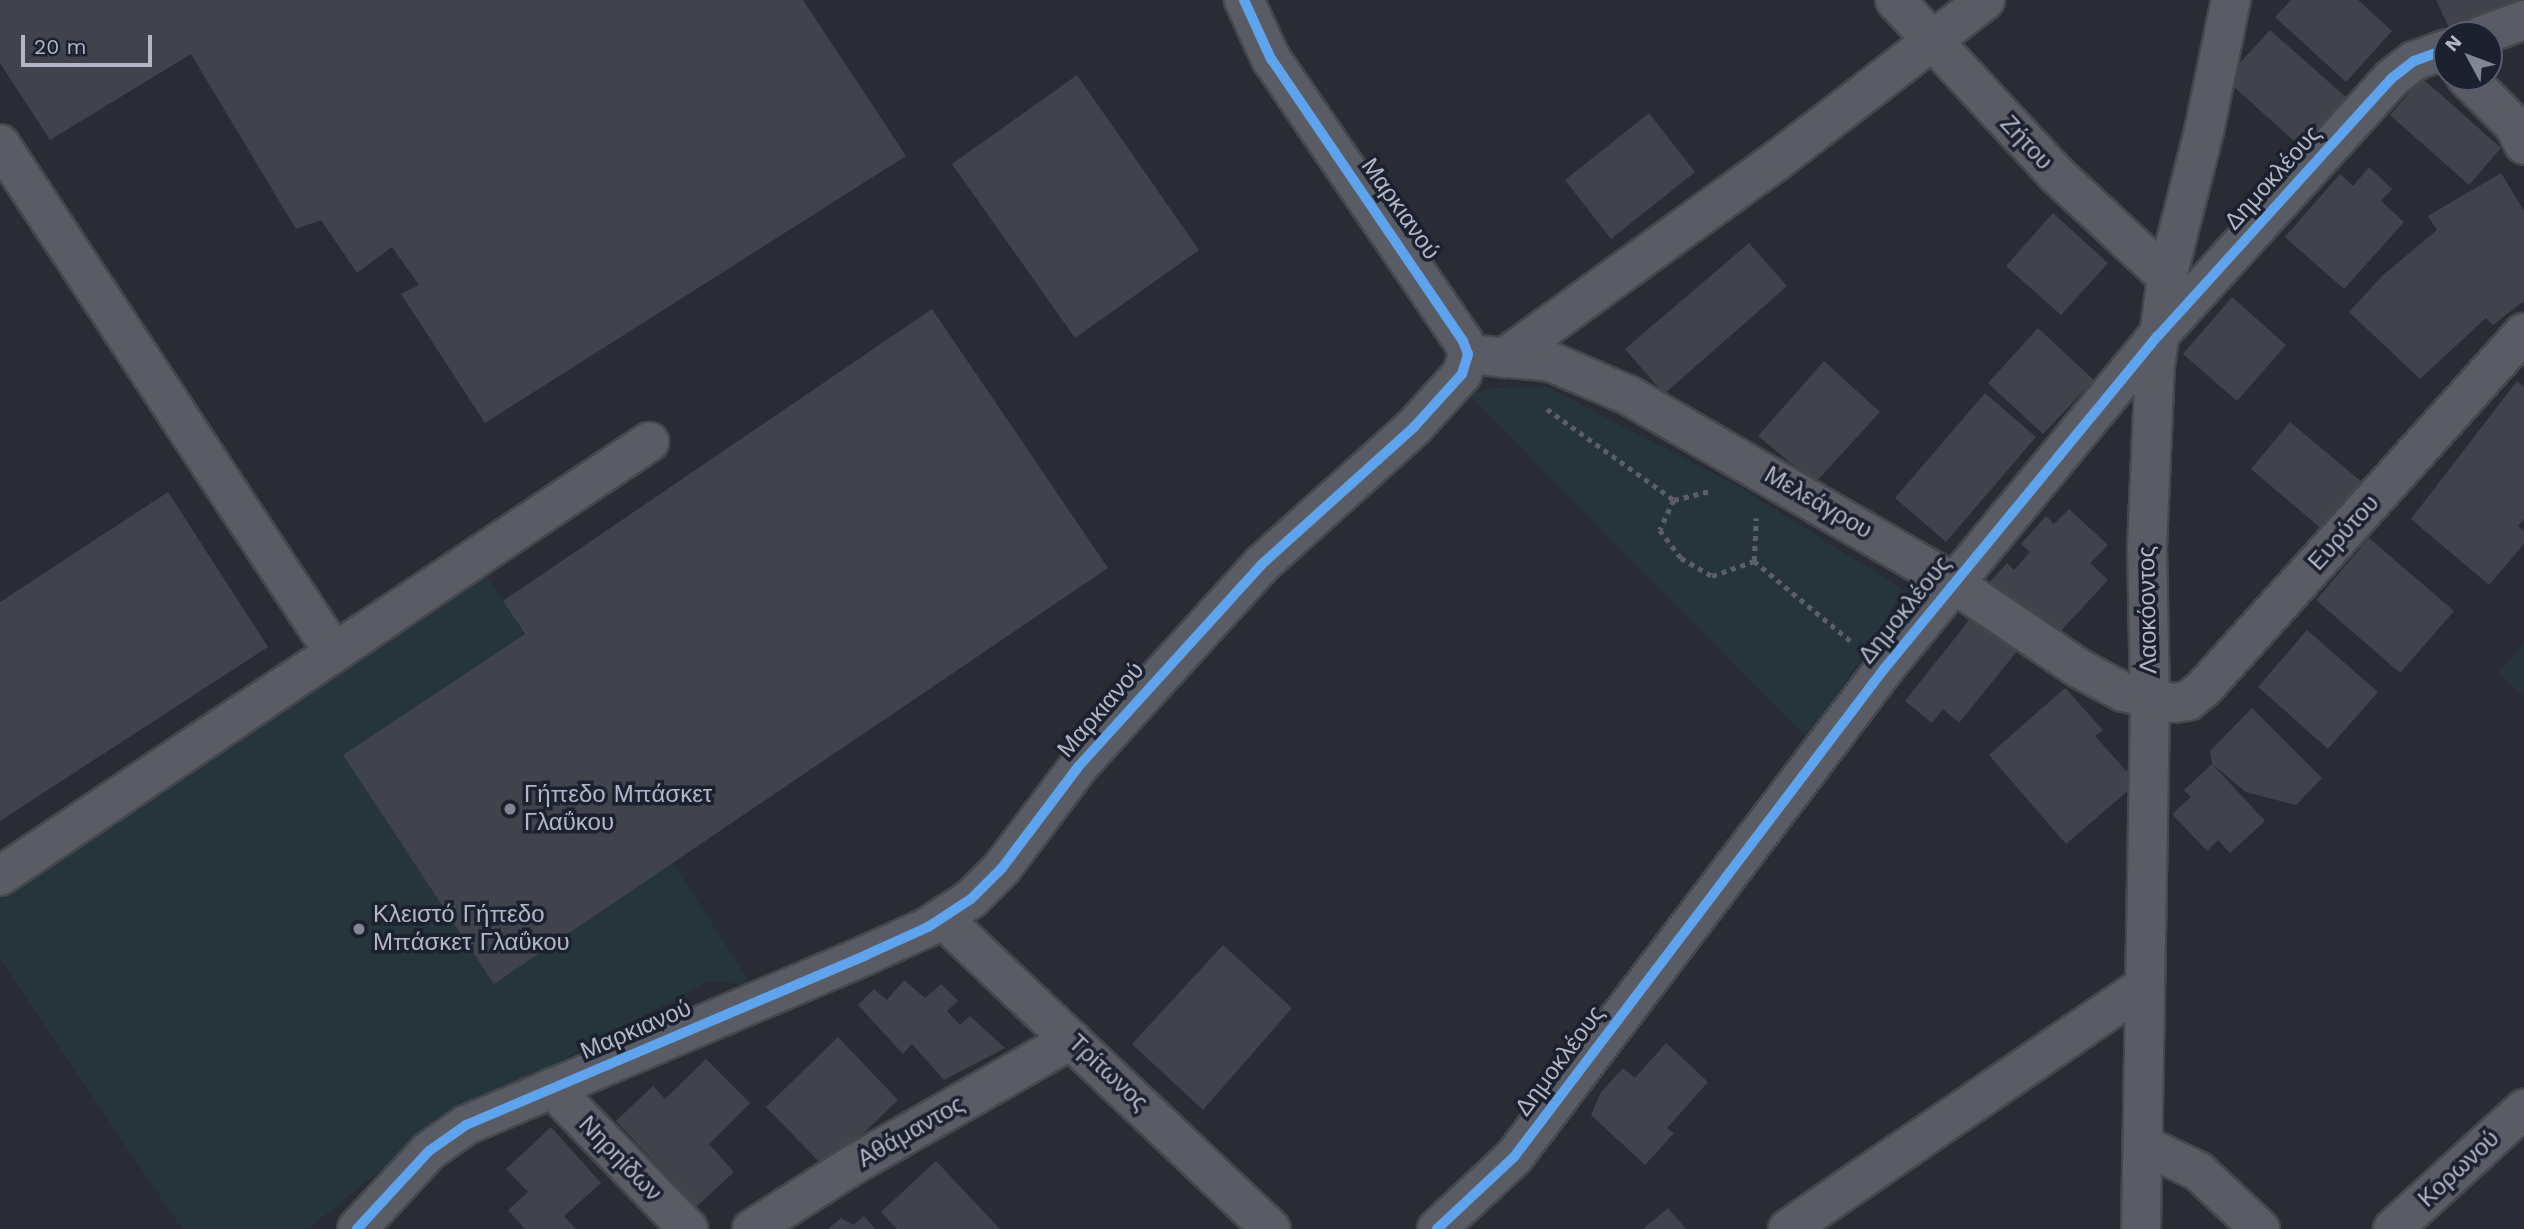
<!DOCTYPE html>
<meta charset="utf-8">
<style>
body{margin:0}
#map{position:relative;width:2524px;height:1229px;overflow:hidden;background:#292c35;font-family:"Work Sans",sans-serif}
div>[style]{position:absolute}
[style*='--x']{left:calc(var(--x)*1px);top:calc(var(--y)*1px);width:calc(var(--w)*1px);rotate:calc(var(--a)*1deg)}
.green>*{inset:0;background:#26353b}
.building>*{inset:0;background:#40434c}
.path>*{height:4.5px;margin-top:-2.25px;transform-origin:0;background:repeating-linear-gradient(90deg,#5c5f68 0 5px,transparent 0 10px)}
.roads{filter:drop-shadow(2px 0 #45474f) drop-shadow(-2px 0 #45474f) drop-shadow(0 2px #45474f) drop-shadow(0 -2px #45474f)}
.minor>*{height:38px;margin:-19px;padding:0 19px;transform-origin:19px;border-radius:19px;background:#595c64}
.cycleway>*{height:10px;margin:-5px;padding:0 5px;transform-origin:5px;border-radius:5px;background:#60a3ed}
.dots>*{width:19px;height:19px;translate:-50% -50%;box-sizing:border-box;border:4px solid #1c2130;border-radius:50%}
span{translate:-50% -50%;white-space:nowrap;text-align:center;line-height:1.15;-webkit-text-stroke:7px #1c2130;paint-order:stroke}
.street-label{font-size:24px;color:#b2b7c7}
.poi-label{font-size:24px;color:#b2b7c7}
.left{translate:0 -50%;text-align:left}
.north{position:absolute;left:2433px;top:21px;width:70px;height:70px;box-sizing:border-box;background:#1c2130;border:2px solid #585d6c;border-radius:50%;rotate:311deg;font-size:19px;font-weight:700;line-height:28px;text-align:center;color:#b2b7c7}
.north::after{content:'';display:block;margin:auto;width:24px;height:32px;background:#828694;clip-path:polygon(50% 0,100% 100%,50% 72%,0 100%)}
.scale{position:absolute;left:21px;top:35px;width:131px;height:32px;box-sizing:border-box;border:4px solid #b2b7c7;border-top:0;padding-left:9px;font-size:21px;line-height:24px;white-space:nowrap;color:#b2b7c7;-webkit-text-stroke:5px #1c2130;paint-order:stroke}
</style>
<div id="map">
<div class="green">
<i style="clip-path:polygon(1547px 387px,1736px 485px,1905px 591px,1808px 739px,1469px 395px,1493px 388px)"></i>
<i style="clip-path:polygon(487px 577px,751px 984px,706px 982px,425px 1134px,308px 1229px,182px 1229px,0 959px,0 898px)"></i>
<i style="clip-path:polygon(2524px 643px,2524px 696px,2499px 673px)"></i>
</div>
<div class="building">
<i style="clip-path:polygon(0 0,803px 0,906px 156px,485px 423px,401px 294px,419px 285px,392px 247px,357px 273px,321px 220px,296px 229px,191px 54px,50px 140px,0 63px)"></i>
<i style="clip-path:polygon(2291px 0,2358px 0,2392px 31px,2346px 82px,2275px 17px)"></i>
<i style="clip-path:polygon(2436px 0,2522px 0,2451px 32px)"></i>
<i style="clip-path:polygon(2270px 30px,2347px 98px,2302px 148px,2225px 79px)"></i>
<i style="clip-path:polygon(1077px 75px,1199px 250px,1075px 338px,952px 164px)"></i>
<i style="clip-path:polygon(2422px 78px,2501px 148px,2469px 185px,2390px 115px)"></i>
<i style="clip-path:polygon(1649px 113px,1695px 172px,1611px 239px,1565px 180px)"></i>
<i style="clip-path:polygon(2369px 167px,2392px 189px,2381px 201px,2404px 222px,2344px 289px,2285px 237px,2340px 174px,2353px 186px)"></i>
<i style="clip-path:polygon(2501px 173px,2524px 211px,2524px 301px,2493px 325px,2486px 318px,2420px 379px,2349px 312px,2382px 276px,2437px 230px,2428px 216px)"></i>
<i style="clip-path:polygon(2053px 213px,2108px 263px,2061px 315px,2006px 266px)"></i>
<i style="clip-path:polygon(1749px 243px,1787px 286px,1664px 394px,1625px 349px)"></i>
<i style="clip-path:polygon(2232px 297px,2286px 345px,2237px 401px,2183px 354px)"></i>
<i style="clip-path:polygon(932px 309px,1108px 568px,494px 984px,343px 755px,525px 634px,503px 601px)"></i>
<i style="clip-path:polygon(2038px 328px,2094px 380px,2043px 434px,1988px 383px)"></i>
<i style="clip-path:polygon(1824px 361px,1880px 412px,1815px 483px,1758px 436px)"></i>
<i style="clip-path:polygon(2517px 381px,2524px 387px,2524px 519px,2518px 526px,2524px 531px,2524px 544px,2489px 585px,2411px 519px)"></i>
<i style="clip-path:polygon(1985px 393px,2036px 437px,1946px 542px,1895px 498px)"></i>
<i style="clip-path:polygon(2290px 422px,2363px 483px,2323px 530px,2251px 469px)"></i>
<i style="clip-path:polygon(168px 492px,268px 647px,0 821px,0 602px)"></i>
<i style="clip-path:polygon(2069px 509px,2108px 545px,2090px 563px,2108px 580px,2059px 633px,2042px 617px,2033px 626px,1988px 584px,2007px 563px,2014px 570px,2030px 552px,2021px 544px,2046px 516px,2054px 524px)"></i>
<i style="clip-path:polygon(2369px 538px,2454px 611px,2400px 673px,2316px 600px)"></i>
<i style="clip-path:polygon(1974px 614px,2018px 650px,1959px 723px,1943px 709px,1932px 723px,1905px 701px)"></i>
<i style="clip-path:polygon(2307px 630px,2378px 692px,2328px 749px,2258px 687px)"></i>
<i style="clip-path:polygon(2065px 688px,2103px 730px,2095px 736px,2137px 783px,2066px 844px,1989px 755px)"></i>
<i style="clip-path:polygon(2252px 708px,2322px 778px,2296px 805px,2246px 792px,2212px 764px,2210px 751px)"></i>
<i style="clip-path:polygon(2212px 764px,2265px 821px,2230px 853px,2218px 840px,2207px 851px,2172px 814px,2191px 797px,2184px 790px)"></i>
<i style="clip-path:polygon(1223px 945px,1292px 1008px,1203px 1110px,1132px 1044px)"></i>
<i style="clip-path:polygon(904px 980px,925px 998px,941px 984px,958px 1001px,947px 1011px,960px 1025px,970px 1016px,1005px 1048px,944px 1080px,912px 1044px,903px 1054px,858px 1005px,874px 989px,887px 1000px)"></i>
<i style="clip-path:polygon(838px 1037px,898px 1100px,826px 1169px,766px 1107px)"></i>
<i style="clip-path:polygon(1666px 1043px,1708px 1082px,1667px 1128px,1674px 1133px,1645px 1165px,1591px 1115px,1601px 1092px,1623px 1068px,1635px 1078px)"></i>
<i style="clip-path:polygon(706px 1059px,750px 1103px,709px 1144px,734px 1172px,696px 1207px,616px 1121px,653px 1086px,665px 1099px)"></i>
<i style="clip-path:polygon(551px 1127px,601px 1183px,564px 1216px,576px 1229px,525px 1229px,508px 1210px,528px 1192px,506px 1169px)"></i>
<i style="clip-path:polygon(936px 1161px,1000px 1229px,897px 1229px,881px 1212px)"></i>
<i style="clip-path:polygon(1668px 1208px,1686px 1229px,1643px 1229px)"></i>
<i style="clip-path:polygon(864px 1216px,875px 1229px,828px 1229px,841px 1218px,853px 1225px)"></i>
</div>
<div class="path">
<i style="--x:1547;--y:409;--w:156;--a:35.6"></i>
<i style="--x:1674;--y:500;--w:33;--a:115"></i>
<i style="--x:1660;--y:530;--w:35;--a:53"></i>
<i style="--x:1681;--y:558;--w:36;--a:30"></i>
<i style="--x:1712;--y:576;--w:45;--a:-19.7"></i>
<i style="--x:1754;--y:561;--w:129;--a:39.6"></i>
<i style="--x:1674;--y:500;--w:37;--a:-14"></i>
<i style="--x:1754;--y:561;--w:43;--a:-87.3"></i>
</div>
<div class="roads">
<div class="minor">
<i style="--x:1895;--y:0;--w:237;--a:47.2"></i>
<i style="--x:2056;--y:174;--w:151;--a:42.9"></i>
<i style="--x:2483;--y:35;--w:44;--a:-20.1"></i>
<i style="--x:2466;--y:77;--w:68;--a:45"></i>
<i style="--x:2514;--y:125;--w:22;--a:63"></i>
<i style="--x:0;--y:144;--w:607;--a:56.7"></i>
<i style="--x:1468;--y:354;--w:83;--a:5.5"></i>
<i style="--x:1551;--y:362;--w:84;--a:23.2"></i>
<i style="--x:1628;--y:395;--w:375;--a:30"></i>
<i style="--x:1953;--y:583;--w:153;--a:34.1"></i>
<i style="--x:2080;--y:669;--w:49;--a:28.1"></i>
<i style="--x:2123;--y:692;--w:52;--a:12.2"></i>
<i style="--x:2174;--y:703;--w:14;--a:-8"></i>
<i style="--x:2188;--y:701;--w:21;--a:-39"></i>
<i style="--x:2204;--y:688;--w:478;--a:-48"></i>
<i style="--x:1504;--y:358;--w:334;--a:-35.9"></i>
<i style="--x:1775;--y:162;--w:265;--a:-37.6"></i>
<i style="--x:0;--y:876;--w:781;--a:-33.77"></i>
<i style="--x:943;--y:919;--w:451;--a:43.4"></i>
<i style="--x:552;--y:1088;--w:196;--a:46"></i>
<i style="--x:2143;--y:1145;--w:61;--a:25.3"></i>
<i style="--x:2198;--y:1171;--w:85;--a:43.1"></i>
<i style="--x:357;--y:1229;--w:106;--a:-47.3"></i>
<i style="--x:429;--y:1151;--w:45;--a:-35.1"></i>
<i style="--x:466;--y:1125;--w:435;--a:-23"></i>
<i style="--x:866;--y:955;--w:68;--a:-24.3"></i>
<i style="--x:928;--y:927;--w:51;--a:-33.1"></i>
<i style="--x:971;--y:899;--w:44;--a:-45"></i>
<i style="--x:1002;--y:868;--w:126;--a:-53"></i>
<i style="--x:1078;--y:767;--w:274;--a:-47.8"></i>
<i style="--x:1262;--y:564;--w:205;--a:-42"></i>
<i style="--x:1414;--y:427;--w:72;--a:-47.8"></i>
<i style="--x:1462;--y:374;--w:21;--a:-73"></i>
<i style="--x:1468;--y:354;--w:14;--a:-111"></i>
<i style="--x:1463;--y:341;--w:341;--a:-124.2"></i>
<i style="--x:1271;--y:59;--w:65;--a:-114.6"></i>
<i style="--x:752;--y:1229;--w:123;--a:-32.4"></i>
<i style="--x:856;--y:1163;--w:248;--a:-29.8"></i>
<i style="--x:1437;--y:1229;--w:105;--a:-43.1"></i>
<i style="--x:1514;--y:1157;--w:612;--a:-52.83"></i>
<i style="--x:1884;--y:669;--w:431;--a:-50.6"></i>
<i style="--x:2158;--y:336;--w:348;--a:-47.8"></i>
<i style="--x:2392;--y:78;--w:28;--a:-38"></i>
<i style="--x:2414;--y:61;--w:35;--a:-20"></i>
<i style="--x:1788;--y:1229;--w:430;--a:-34.3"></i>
<i style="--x:2141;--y:1229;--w:528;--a:-89.02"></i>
<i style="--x:2150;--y:701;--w:154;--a:-91.1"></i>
<i style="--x:2147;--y:547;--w:180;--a:-87.5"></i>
<i style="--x:2155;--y:367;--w:91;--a:-82.4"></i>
<i style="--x:2167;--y:277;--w:151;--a:-75.8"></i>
<i style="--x:2204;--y:131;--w:134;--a:-78.4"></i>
<i style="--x:2393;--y:1229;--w:178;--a:-42.5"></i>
</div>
</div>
<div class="cycleway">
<i style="--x:357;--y:1229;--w:106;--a:-47.3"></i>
<i style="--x:429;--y:1151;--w:45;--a:-35.1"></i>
<i style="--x:466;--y:1125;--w:435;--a:-23"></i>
<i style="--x:866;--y:955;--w:68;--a:-24.3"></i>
<i style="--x:928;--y:927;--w:51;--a:-33.1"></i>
<i style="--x:971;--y:899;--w:44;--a:-45"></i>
<i style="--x:1002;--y:868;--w:126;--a:-53"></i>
<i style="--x:1078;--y:767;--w:274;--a:-47.8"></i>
<i style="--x:1262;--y:564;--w:205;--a:-42"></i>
<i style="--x:1414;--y:427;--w:72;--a:-47.8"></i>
<i style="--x:1462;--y:374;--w:21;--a:-73"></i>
<i style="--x:1468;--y:354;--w:14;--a:-111"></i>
<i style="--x:1463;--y:341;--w:341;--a:-124.2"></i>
<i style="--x:1271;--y:59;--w:65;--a:-114.6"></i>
<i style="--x:1437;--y:1229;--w:105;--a:-43.1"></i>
<i style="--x:1514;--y:1157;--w:612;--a:-52.83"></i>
<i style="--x:1884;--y:669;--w:431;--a:-50.6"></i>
<i style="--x:2158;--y:336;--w:348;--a:-47.8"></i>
<i style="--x:2392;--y:78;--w:28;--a:-38"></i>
<i style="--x:2414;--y:61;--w:35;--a:-20"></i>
</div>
<div class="dots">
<i style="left:510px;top:809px;background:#828694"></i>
<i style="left:359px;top:929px;background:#828694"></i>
</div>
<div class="street-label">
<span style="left:2026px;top:143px;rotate:47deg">Ζήτου</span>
<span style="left:2273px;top:178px;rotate:-48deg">Δημοκλέους</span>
<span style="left:1400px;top:209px;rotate:55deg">Μαρκιανού</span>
<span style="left:1818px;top:503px;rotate:30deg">Μελεάγρου</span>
<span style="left:2344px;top:533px;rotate:-48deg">Ευρύτου</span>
<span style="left:1905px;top:610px;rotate:-51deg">Δημοκλέους</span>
<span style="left:2148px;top:610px;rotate:-91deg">Λαοκόοντος</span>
<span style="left:1101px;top:710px;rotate:-49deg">Μαρκιανού</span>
<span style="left:636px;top:1030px;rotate:-23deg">Μαρκιανού</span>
<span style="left:1560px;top:1061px;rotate:-53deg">Δημοκλέους</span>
<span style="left:1108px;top:1073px;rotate:43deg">Τρίτωνος</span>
<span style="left:911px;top:1132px;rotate:-30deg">Αθάμαντος</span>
<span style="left:620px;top:1159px;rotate:46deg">Νηρηίδων</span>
<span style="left:2459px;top:1169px;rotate:-43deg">Κορωνού</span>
</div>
<div class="poi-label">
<span class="left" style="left:524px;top:809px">Γήπεδο Μπάσκετ<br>Γλαΰκου</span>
<span class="left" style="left:373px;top:929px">Κλειστό Γήπεδο<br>Μπάσκετ Γλαΰκου</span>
</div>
<div class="north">N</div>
<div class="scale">20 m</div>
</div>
